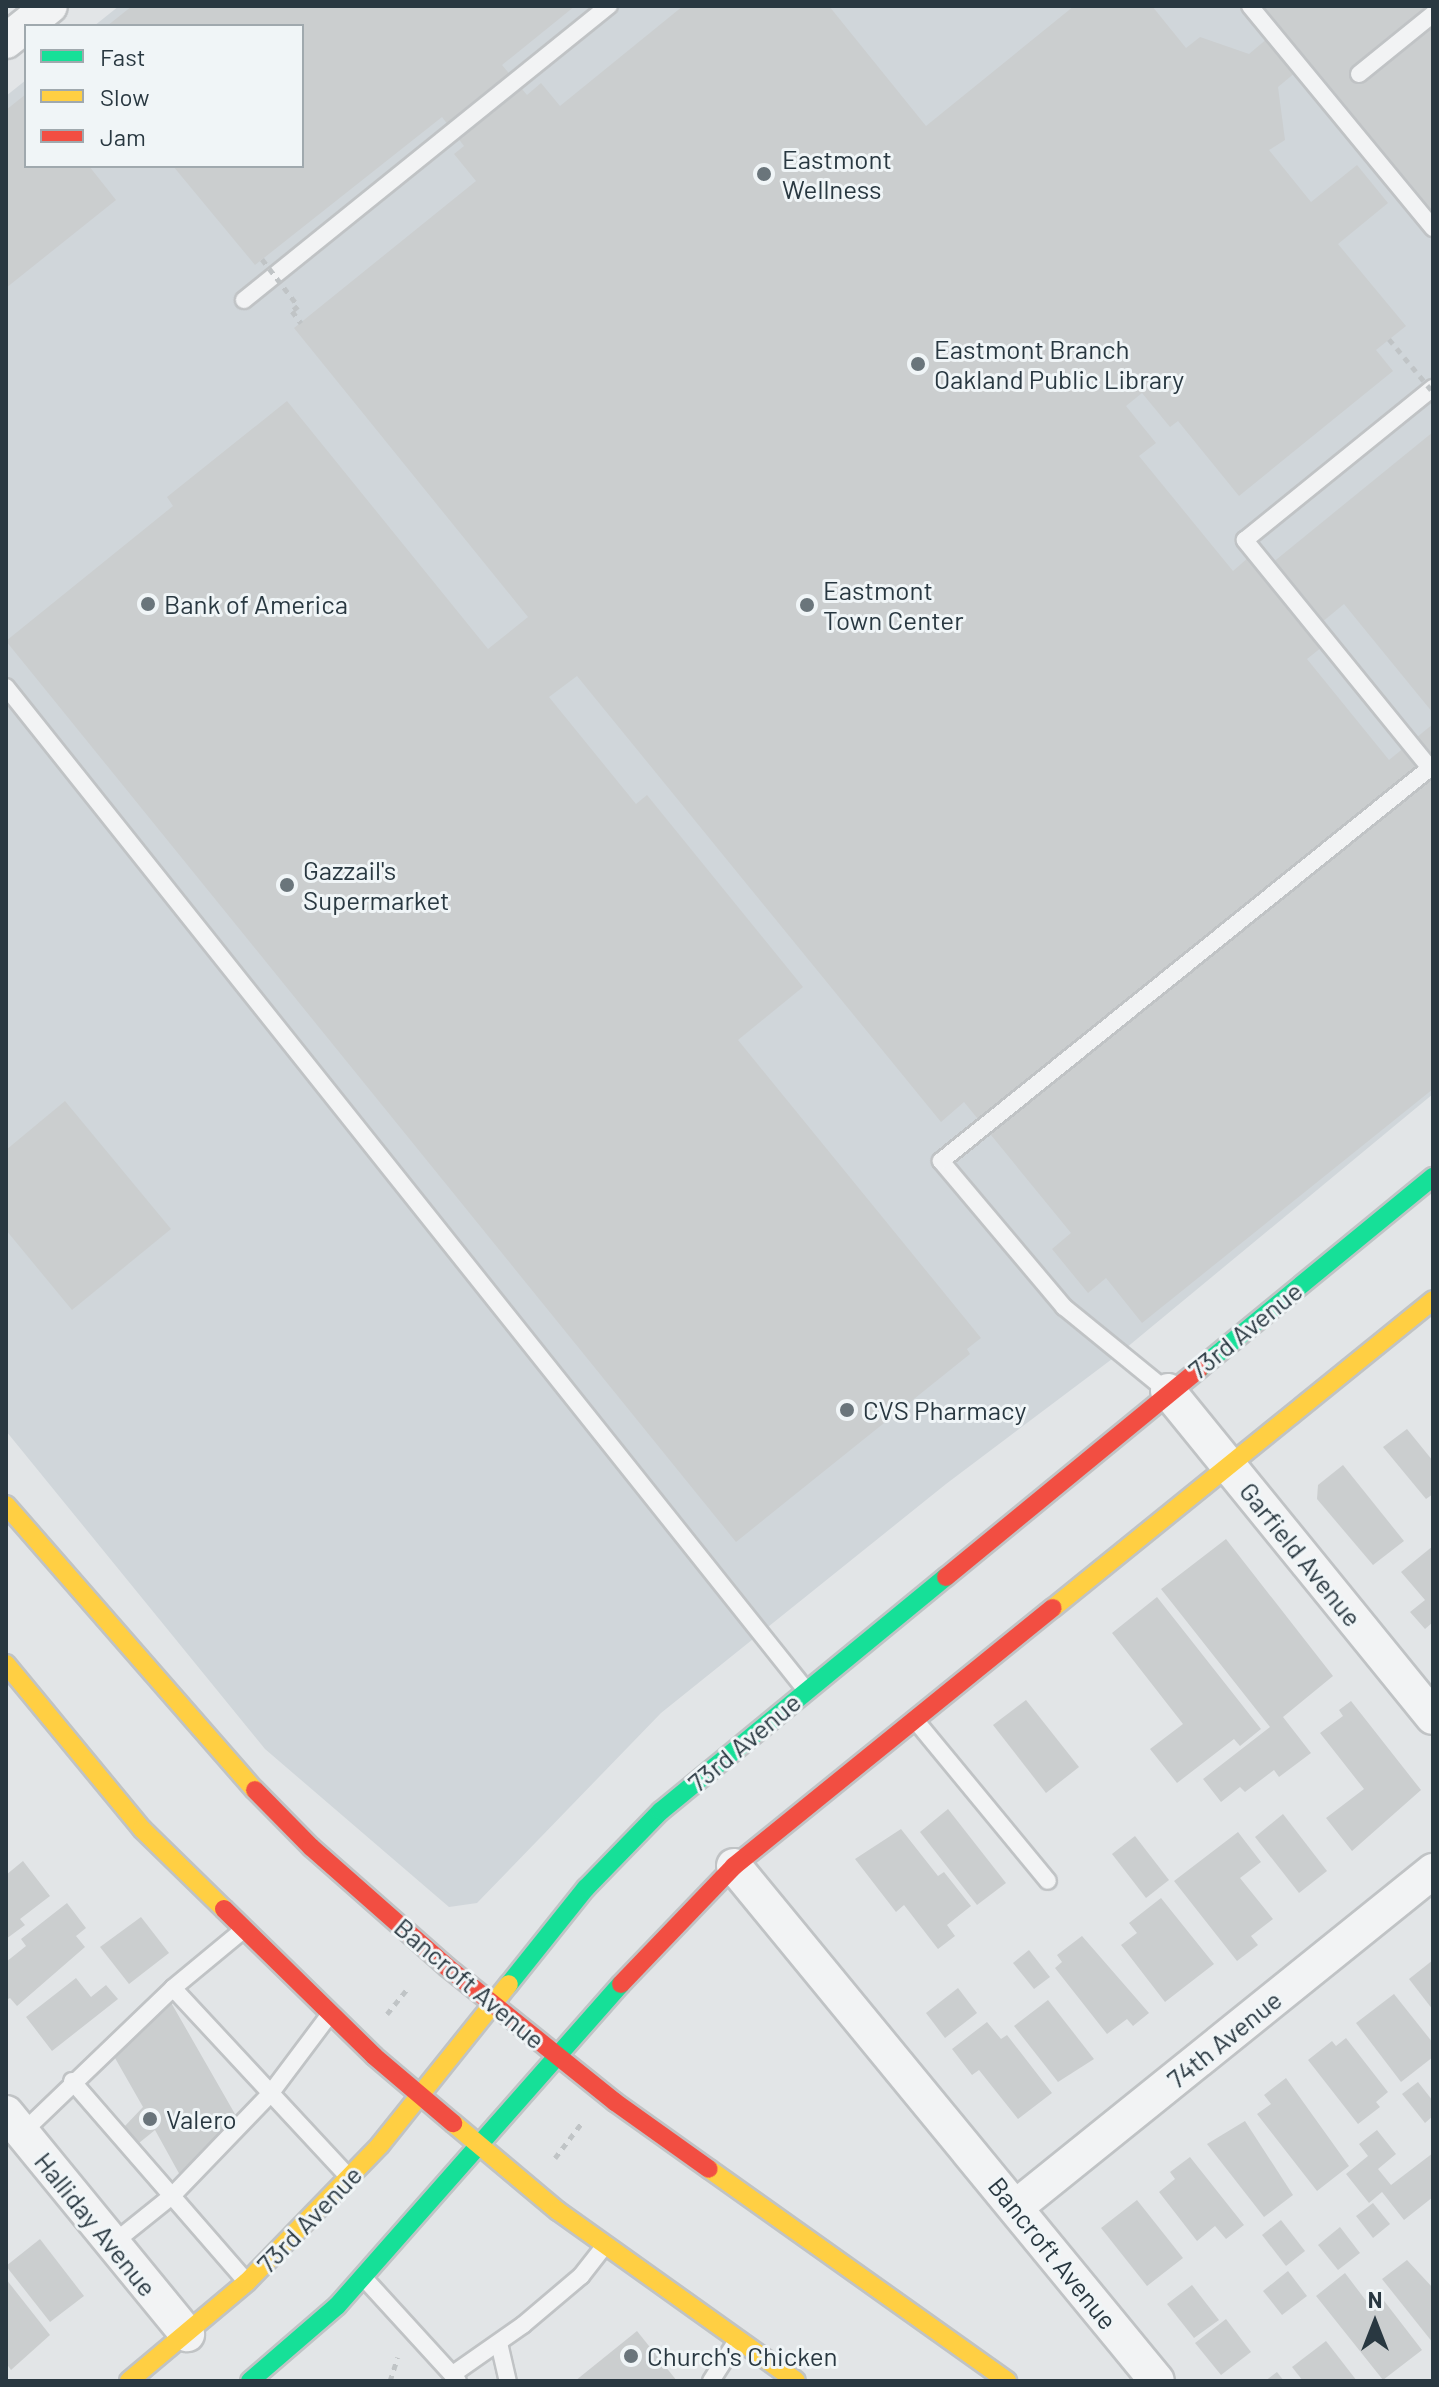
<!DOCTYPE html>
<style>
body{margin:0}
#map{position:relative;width:1439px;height:2387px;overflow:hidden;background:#e2e5e7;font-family:Barlow,sans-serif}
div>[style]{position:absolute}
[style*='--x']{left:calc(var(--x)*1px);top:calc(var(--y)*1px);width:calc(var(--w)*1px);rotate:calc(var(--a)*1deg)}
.built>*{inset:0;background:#d0d6da}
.building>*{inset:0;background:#cbcecf}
.path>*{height:5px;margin-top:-2.5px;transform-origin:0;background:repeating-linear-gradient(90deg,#c0c4c6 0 6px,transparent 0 12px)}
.roads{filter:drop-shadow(2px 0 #c0c3c5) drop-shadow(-2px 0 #c0c3c5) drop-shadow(0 2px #c0c3c5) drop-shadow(0 -2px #c0c3c5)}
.lane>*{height:16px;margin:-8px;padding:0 8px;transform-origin:8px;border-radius:8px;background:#f2f3f4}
.street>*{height:34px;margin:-17px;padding:0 17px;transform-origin:17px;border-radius:17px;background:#f2f3f4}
.fast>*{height:18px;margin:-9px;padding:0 9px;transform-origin:9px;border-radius:9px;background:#16e098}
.slow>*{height:18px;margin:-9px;padding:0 9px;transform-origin:9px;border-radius:9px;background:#ffcf43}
.jam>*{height:18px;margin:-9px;padding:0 9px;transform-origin:9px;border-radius:9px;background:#f24e42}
.path-bridge>*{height:5px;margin-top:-2.5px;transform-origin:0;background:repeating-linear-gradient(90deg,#c0c4c6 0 6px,transparent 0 12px)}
.dots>*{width:22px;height:22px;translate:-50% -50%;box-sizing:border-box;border:4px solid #f0f5f7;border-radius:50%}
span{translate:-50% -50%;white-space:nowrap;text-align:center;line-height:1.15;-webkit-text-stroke:6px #f0f5f7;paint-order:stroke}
.poi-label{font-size:26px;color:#293841}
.left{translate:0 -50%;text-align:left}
.street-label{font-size:26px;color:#293841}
.frame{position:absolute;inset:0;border:8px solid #293841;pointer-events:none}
.legend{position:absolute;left:24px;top:24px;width:280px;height:144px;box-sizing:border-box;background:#f0f5f7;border:2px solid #a0a9ae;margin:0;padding:10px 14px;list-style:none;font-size:24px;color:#293841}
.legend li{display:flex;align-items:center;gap:16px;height:40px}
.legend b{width:40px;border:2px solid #a0a9ae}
.north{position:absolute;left:1335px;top:2283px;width:80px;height:80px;-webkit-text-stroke:6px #f0f5f7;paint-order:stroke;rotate:0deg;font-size:22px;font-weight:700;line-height:32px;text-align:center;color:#293841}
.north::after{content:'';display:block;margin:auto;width:28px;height:36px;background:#293841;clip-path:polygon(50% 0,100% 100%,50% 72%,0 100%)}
</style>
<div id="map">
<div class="built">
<i style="clip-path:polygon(119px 6px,1433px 6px,1433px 1094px,1120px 1353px,946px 1484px,661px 1713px,477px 1903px,449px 1907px,265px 1749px,6px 1431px,6px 96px,26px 80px,26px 166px,302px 166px,302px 26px,94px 26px)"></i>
</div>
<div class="building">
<i style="clip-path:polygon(132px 6px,575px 6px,502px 65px,527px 95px,541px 83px,560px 106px,683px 6px,829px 6px,926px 126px,1074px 6px,1152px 6px,1186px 48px,1200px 37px,1249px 54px,1268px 38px,1242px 6px,1433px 6px,1433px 230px,1296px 72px,1278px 87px,1285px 140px,1269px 150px,1311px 202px,1357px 165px,1388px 203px,1338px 244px,1406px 326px,1376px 350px,1393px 371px,1239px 496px,1178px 421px,1170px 427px,1142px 393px,1126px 406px,1156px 443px,1139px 456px,1233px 571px,1249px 557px,1261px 572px,1433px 432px,1433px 713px,1344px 604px,1310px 632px,1322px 647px,1307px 659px,1389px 760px,1433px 724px,1433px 1089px,1142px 1323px,1106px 1278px,1088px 1293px,1052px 1249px,1071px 1233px,964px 1102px,941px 1122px,577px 676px,549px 697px,636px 804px,647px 795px,803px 987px,738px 1040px,981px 1338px,967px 1349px,970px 1354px,736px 1542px,6px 641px,173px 506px,167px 497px,287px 401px,488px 649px,528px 617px,294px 328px,476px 181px,454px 154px,464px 146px,442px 117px,255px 265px,173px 166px,302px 166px,302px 26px,107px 26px)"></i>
<i style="clip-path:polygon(26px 94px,26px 166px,89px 166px,116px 200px,6px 288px,6px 110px)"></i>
<i style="clip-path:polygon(65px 1101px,171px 1229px,72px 1310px,6px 1230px,6px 1150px)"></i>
<i style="clip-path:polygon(1407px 1429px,1433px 1461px,1433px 1494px,1426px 1499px,1383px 1447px)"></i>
<i style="clip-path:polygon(1343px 1465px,1404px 1541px,1373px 1565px,1317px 1499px,1318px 1485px)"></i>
<i style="clip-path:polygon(1226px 1539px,1333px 1676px,1283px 1717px,1311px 1753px,1279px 1777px,1274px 1770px,1245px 1792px,1240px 1787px,1221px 1802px,1203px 1779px,1270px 1727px,1161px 1589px)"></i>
<i style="clip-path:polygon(1433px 1546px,1433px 1622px,1425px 1629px,1410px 1612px,1425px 1600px,1401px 1572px)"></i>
<i style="clip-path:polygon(1157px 1597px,1261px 1729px,1240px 1746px,1234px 1739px,1177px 1783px,1150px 1749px,1183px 1724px,1112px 1633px)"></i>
<i style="clip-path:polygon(1026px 1700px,1079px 1767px,1046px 1793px,993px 1725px)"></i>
<i style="clip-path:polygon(1351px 1701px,1421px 1790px,1352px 1851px,1326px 1818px,1364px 1789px,1320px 1733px,1343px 1716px,1339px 1710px)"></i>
<i style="clip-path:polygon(948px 1809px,1006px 1883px,977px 1905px,920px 1832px)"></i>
<i style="clip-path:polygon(1283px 1814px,1327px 1871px,1299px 1893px,1255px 1837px)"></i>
<i style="clip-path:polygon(901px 1829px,938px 1876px,944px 1872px,971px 1906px,947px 1925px,955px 1936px,938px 1949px,904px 1905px,896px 1912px,855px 1859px)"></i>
<i style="clip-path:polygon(1238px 1832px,1261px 1862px,1240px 1878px,1273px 1919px,1251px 1936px,1258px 1945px,1237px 1961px,1174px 1881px)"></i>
<i style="clip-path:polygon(1135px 1836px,1169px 1880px,1146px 1898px,1112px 1854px)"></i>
<i style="clip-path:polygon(23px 1861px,50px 1896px,20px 1919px,25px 1925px,6px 1939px,6px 1875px)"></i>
<i style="clip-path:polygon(1161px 1898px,1214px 1964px,1165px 2002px,1121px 1945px,1137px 1933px,1129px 1923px)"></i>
<i style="clip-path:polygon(67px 1903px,86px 1928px,76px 1936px,85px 1947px,17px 2006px,10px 1998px,6px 2000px,6px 1962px,26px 1946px,21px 1939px)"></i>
<i style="clip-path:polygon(141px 1917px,169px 1953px,129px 1984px,100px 1947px)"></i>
<i style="clip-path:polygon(1082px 1936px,1149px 2013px,1133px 2026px,1127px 2019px,1107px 2034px,1055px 1968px,1062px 1962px,1057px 1955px)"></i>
<i style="clip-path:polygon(1029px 1950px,1050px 1977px,1034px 1989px,1013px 1963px)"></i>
<i style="clip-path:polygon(1433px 1960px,1433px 2010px,1409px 1979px)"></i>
<i style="clip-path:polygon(76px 1978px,91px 1997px,106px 1985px,118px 1999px,52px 2051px,26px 2017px)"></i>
<i style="clip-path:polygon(958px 1988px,977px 2013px,945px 2038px,926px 2013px)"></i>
<i style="clip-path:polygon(1394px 1994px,1433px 2043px,1433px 2057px,1401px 2082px,1356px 2023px)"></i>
<i style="clip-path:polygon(169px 1999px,239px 2121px,181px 2177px,155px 2130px,139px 2143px,124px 2127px,143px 2107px,115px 2058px)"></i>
<i style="clip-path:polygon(1048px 2000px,1094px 2059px,1058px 2082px,1014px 2026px)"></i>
<i style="clip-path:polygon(987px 2022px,1001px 2039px,1007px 2035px,1052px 2093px,1018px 2119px,979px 2070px,972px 2075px,952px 2049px)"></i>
<i style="clip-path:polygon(1346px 2038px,1388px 2092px,1376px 2102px,1380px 2107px,1358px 2124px,1308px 2060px,1332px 2041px,1336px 2046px)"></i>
<i style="clip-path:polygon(1286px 2078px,1349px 2166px,1317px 2191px,1257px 2114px,1271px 2104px,1264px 2095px)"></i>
<i style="clip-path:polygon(1418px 2082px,1433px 2101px,1433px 2116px,1425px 2123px,1402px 2094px)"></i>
<i style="clip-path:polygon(1245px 2121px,1293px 2195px,1264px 2217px,1207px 2144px)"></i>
<i style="clip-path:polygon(1377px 2130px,1396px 2154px,1378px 2169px,1391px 2185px,1433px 2153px,1433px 2197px,1404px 2220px,1382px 2192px,1369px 2203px,1346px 2174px,1368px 2156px,1359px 2144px)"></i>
<i style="clip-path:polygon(1190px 2157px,1244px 2225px,1226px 2239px,1215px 2226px,1197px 2241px,1159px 2192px,1175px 2179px,1170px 2172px)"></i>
<i style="clip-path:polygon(1137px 2200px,1183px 2258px,1147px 2286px,1101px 2228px)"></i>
<i style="clip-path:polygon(1373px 2203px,1390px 2224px,1373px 2238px,1356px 2216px)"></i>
<i style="clip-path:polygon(1281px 2220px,1305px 2251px,1286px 2266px,1262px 2235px)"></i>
<i style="clip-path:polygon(1340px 2227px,1360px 2253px,1338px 2270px,1318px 2245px)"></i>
<i style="clip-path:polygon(40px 2239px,84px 2296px,50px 2322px,6px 2266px)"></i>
<i style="clip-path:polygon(1407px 2260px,1433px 2288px,1433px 2343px,1382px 2279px)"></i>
<i style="clip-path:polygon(1288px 2271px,1307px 2296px,1282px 2315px,1263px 2291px)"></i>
<i style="clip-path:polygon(1345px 2273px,1367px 2302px,1378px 2293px,1422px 2350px,1383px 2380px,1316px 2296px)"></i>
<i style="clip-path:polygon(6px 2279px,50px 2335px,11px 2370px,6px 2363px)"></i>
<i style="clip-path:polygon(1192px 2285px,1219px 2320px,1194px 2338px,1167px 2304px)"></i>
<i style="clip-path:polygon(1226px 2319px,1251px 2352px,1221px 2375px,1195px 2343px)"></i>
<i style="clip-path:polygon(637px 2331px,677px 2381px,575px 2381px)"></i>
<i style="clip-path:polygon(1326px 2341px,1357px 2381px,1303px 2381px,1292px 2367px)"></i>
<i style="clip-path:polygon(1277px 2372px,1284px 2381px,1265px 2381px)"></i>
</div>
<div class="path">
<i style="--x:387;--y:2014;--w:35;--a:-51"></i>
<i style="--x:555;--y:2158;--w:43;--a:-52.6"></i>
<i style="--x:390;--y:2381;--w:25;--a:-72"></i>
</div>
<div class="roads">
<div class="lane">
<i style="--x:1250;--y:6;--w:288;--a:50.5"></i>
<i style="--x:1359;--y:74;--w:95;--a:-39"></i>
<i style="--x:244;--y:300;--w:469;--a:-38.9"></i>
<i style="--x:6;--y:687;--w:1282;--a:51.43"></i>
<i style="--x:1167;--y:1391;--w:133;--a:-140.8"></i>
<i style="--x:1064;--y:1307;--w:191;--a:-130.1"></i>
<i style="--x:941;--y:1161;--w:627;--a:-38.79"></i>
<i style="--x:1430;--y:768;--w:294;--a:-129.1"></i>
<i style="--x:1245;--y:540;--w:242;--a:-39"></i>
<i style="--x:916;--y:1721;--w:207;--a:50.5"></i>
<i style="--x:173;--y:1988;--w:257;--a:47.1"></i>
<i style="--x:72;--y:2081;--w:267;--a:49"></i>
<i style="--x:22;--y:2133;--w:209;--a:-43.8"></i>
<i style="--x:173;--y:1988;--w:91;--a:-39.6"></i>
<i style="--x:112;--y:2244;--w:77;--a:-38.7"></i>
<i style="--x:172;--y:2196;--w:141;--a:-46.1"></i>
<i style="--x:270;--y:2094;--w:100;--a:-53.1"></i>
<i style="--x:364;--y:2278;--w:139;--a:47.6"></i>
<i style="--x:499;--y:2343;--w:39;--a:77"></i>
<i style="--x:453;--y:2374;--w:85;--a:-35"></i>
<i style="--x:523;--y:2325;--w:76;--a:-40.2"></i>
<i style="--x:581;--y:2276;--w:37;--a:-52"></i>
<i style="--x:711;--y:2381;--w:46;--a:-57.3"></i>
</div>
<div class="street">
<i style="--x:6;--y:41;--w:56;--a:-38.5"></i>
<i style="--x:1168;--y:1391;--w:420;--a:50.9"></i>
<i style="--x:734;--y:1866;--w:666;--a:50.6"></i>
<i style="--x:6;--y:2113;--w:286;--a:50.7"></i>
<i style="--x:1016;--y:2207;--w:536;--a:-38.86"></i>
</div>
<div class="fast">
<i style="--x:1199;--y:1369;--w:303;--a:-39.4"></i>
<i style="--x:509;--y:1984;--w:123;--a:-51.3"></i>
<i style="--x:586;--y:1888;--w:107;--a:-45.8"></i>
<i style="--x:661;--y:1811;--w:369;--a:-39.4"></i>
<i style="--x:250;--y:2381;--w:115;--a:-40.8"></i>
<i style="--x:337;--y:2306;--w:429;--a:-48.6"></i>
</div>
<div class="slow">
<i style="--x:6;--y:1505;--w:378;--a:48.9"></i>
<i style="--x:1053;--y:1608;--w:489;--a:-39"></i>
<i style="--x:6;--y:1664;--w:214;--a:50.5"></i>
<i style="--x:142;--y:1829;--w:115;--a:44.3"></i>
<i style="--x:453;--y:2123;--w:137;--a:40"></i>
<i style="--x:558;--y:2211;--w:292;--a:35.5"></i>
<i style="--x:709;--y:2169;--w:366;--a:35.4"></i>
<i style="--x:129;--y:2381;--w:154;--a:-40"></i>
<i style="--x:247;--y:2282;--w:191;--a:-45.8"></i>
<i style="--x:380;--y:2145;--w:206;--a:-51.3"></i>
</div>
<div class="jam">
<i style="--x:946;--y:1577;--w:328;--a:-39.4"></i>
<i style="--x:255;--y:1790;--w:80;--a:45.5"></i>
<i style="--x:311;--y:1847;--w:181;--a:41.4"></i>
<i style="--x:447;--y:1967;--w:216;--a:38.8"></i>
<i style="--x:615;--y:2102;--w:115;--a:35.5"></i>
<i style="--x:224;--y:1909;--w:210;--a:44.4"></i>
<i style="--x:374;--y:2056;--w:104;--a:40.3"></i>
<i style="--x:621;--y:1984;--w:163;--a:-46.2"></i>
<i style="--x:734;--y:1866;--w:410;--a:-39"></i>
</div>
</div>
<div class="path-bridge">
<i style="--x:262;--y:259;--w:59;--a:52.5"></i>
<i style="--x:298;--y:306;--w:8;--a:140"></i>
<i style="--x:292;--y:311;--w:15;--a:53"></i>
<i style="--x:1389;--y:339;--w:69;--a:50.3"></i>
</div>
<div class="dots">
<i style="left:764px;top:174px;background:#6a757b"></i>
<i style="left:918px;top:364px;background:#6a757b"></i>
<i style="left:148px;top:604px;background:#6a757b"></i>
<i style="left:807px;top:605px;background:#6a757b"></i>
<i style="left:287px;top:885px;background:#6a757b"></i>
<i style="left:847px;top:1410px;background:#6a757b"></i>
<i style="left:150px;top:2119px;background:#6a757b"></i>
<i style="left:631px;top:2356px;background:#6a757b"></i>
</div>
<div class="poi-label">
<span class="left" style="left:782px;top:174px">Eastmont<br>Wellness</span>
<span class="left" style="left:934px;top:364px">Eastmont Branch<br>Oakland Public Library</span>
<span class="left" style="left:823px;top:605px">Eastmont<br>Town Center</span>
<span class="left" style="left:164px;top:604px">Bank of America</span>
<span class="left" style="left:303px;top:885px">Gazzail's<br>Supermarket</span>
<span class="left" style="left:863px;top:1410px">CVS Pharmacy</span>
<span class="left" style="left:166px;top:2119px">Valero</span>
<span class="left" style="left:647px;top:2356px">Church's Chicken</span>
</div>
<div class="street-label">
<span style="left:1245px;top:1330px;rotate:-39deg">73rd Avenue</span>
<span style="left:1301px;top:1554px;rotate:51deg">Garfield Avenue</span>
<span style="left:744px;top:1742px;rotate:-40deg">73rd Avenue</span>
<span style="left:470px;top:1983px;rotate:40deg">Bancroft Avenue</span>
<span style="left:1224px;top:2039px;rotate:-39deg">74th Avenue</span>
<span style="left:309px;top:2219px;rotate:-46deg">73rd Avenue</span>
<span style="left:96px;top:2224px;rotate:51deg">Halliday Avenue</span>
<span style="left:1053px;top:2253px;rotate:51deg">Bancroft Avenue</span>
</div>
<div class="frame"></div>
<ul class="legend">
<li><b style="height:10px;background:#16e098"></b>Fast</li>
<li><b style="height:10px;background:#ffcf43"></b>Slow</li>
<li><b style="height:10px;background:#f24e42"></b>Jam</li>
</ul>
<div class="north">N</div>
</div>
